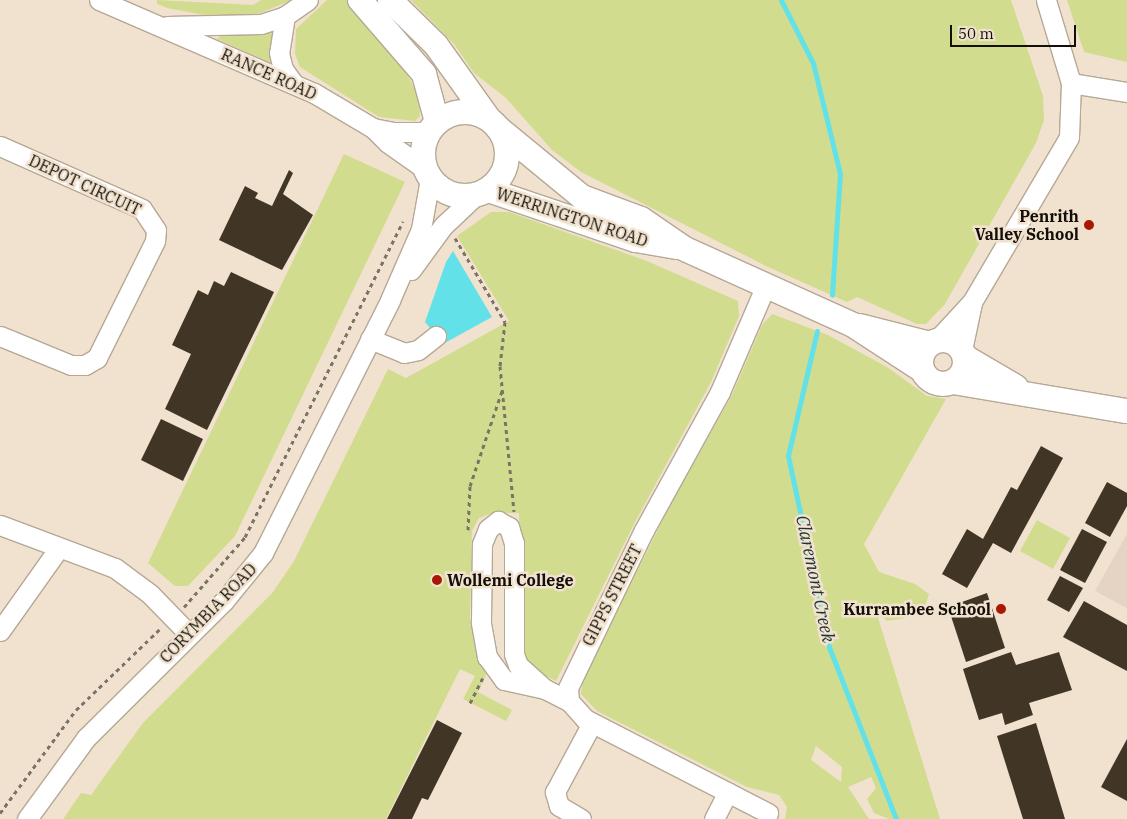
<!DOCTYPE html>
<style>
body{margin:0}
#map{position:relative;width:1127px;height:819px;overflow:hidden;background:#f0e2ce;font-family:"IBM Plex Serif",serif}
div>[style]{position:absolute}
[style*='--x']{left:calc(var(--x)*1px);top:calc(var(--y)*1px);width:calc(var(--w)*1px);rotate:calc(var(--a)*1deg)}
.industrial>*{inset:0;background:#e5d3c3}
.green>*{inset:0;background:#d2dc8e}
.water>*{inset:0;background:#63e1e9}
.stream>*{height:5px;margin:-2.5px;padding:0 2.5px;transform-origin:2.5px;border-radius:2.5px;background:#63e1e9}
.building>*{inset:0;background:#413626}
.path>*{height:3px;margin-top:-1.5px;transform-origin:0;background:repeating-linear-gradient(90deg,#7c7366 0 4px,transparent 0 8px)}
.roads{filter:drop-shadow(1px 0 #b6a895) drop-shadow(-1px 0 #b6a895) drop-shadow(0 1px #b6a895) drop-shadow(0 -1px #b6a895)}
.minor>*{height:19px;margin:-9.5px;padding:0 9.5px;transform-origin:9.5px;border-radius:9.5px;background:#fff}
.major>*{height:24px;margin:-12px;padding:0 12px;transform-origin:12px;border-radius:12px;background:#fff}
.major>.ring{margin:-12px;padding:0;box-sizing:content-box;background:none;border:24px solid #fff;border-radius:50%}
.dots>*{width:14px;height:14px;translate:-50% -50%;box-sizing:border-box;border:2px solid #f0e2ce;border-radius:50%}
span{translate:-50% -50%;white-space:nowrap;text-align:center;line-height:1.15;-webkit-text-stroke:5px #f0e2ce;paint-order:stroke}
.street-label{font-size:16px;color:#130e08}
.poi-label{font-size:16px;color:#130e08;font-weight:700}
.right{translate:-100% -50%;text-align:right}
.left{translate:0 -50%;text-align:left}
.water-label{font-size:18px;color:#1d3435;font-style:italic}
.scale{position:absolute;left:950px;top:25px;width:126px;height:22px;box-sizing:border-box;border:2px solid #130e08;border-top:0;padding-left:6px;font-size:15px;line-height:18px;white-space:nowrap;color:#130e08;-webkit-text-stroke:4px #f0e2ce;paint-order:stroke}
</style>
<div id="map">
<div class="industrial">
<i style="clip-path:polygon(1127px 534px,1127px 608px,1095px 591px)"></i>
</div>
<div class="green">
<i style="clip-path:polygon(157px 0,253px 5px,261px 0,292px 0,253px 16px,209px 16px,167px 8px,157px 4px)"></i>
<i style="clip-path:polygon(327px 0,347px 0,398px 57px,419px 97px,420px 116px,415px 121px,379px 117px,300px 67px,295px 54px,296px 29px)"></i>
<i style="clip-path:polygon(411px 0,1011px 0,1043px 96px,1044px 120px,1036px 143px,945px 304px,926px 324px,917px 324px,857px 297px,847px 302px,766px 266px,581px 172px,552px 150px,506px 98px,474px 73px,454px 44px)"></i>
<i style="clip-path:polygon(1067px 0,1127px 0,1127px 62px,1084px 52px)"></i>
<i style="clip-path:polygon(274px 29px,276px 65px,217px 39px,221px 34px)"></i>
<i style="clip-path:polygon(344px 154px,405px 182px,235px 536px,188px 586px,175px 586px,148px 563px)"></i>
<i style="clip-path:polygon(491px 212px,509px 212px,647px 261px,738px 301px,739px 316px,711px 382px,634px 524px,556px 681px,533px 669px,520px 656px,519px 513px,492px 513px,479px 518px,472px 531px,470px 619px,486px 675px,478px 692px,512px 710px,506px 721px,463px 699px,475px 676px,460px 669px,386px 819px,63px 819px,81px 793px,91px 795px,143px 723px,273px 592px,294px 561px,388px 369px,406px 378px,509px 321px,457px 236px)"></i>
<i style="clip-path:polygon(evenodd,772px 314px,828px 335px,887px 367px,927px 396px,946px 399px,864px 544px,879px 572px,915px 584px,929px 594px,925px 606px,906px 618px,887px 621px,876px 611px,940px 819px,889px 819px,874px 813px,867px 799px,876px 788px,871px 777px,848px 787px,869px 819px,785px 819px,787px 807px,779px 795px,747px 787px,597px 711px,581px 694px,583px 678px,671px 504px,732px 395px,762px 325px,772px 314px,816px 746px,842px 767px,841px 782px,811px 760px,816px 746px)"></i>
<i style="clip-path:polygon(1037px 520px,1070px 538px,1053px 569px,1020px 551px)"></i>
</div>
<div class="water">
<i style="clip-path:polygon(453px 251px,492px 317px,443px 344px,425px 322px,446px 262px)"></i>
</div>
<div class="stream">
<i style="--x:781;--y:0;--w:71;--a:63.1"></i>
<i style="--x:813;--y:63;--w:114;--a:76.3"></i>
<i style="--x:840;--y:174;--w:121;--a:93.8"></i>
<i style="--x:817;--y:331;--w:128;--a:103.1"></i>
<i style="--x:788;--y:456;--w:195;--a:77.9"></i>
<i style="--x:829;--y:647;--w:185;--a:68.7"></i>
</div>
<div class="building">
<i style="clip-path:polygon(289px 170px,293px 173px,283px 194px,313px 215px,282px 270px,219px 240px,245px 186px,258px 193px,255px 198px,272px 206px)"></i>
<i style="clip-path:polygon(231px 272px,274px 292px,207px 430px,165px 409px,191px 354px,172px 345px,198px 290px,208px 295px,214px 281px,224px 286px)"></i>
<i style="clip-path:polygon(161px 419px,203px 439px,183px 481px,141px 460px)"></i>
<i style="clip-path:polygon(1041px 446px,1063px 458px,1011px 553px,993px 543px,967px 588px,942px 574px,967px 529px,983px 539px,1011px 487px,1017px 490px)"></i>
<i style="clip-path:polygon(1107px 482px,1127px 493px,1127px 506px,1110px 537px,1085px 523px)"></i>
<i style="clip-path:polygon(1082px 529px,1107px 542px,1085px 583px,1060px 570px)"></i>
<i style="clip-path:polygon(1060px 576px,1083px 588px,1069px 612px,1047px 600px)"></i>
<i style="clip-path:polygon(987px 593px,1005px 648px,966px 662px,948px 607px)"></i>
<i style="clip-path:polygon(1084px 601px,1127px 625px,1127px 671px,1063px 637px)"></i>
<i style="clip-path:polygon(1011px 652px,1016px 665px,1059px 652px,1072px 690px,1029px 703px,1033px 715px,1005px 725px,1002px 713px,979px 720px,963px 669px)"></i>
<i style="clip-path:polygon(437px 720px,462px 733px,428px 800px,422px 798px,412px 819px,387px 819px)"></i>
<i style="clip-path:polygon(1036px 723px,1065px 819px,1023px 819px,997px 736px)"></i>
<i style="clip-path:polygon(1127px 739px,1127px 801px,1101px 787px)"></i>
</div>
<div class="path">
<i style="--x:455;--y:238;--w:98;--a:59.2"></i>
<i style="--x:505;--y:322;--w:44;--a:96.5"></i>
<i style="--x:500;--y:366;--w:146;--a:84.5"></i>
<i style="--x:468;--y:530;--w:44;--a:-87.4"></i>
<i style="--x:470;--y:486;--w:103;--a:-71.4"></i>
<i style="--x:184;--y:607;--w:93;--a:-48.9"></i>
<i style="--x:245;--y:537;--w:353;--a:-63.4"></i>
<i style="--x:470;--y:703;--w:28;--a:-63"></i>
<i style="--x:0;--y:813;--w:128;--a:-53.6"></i>
<i style="--x:76;--y:710;--w:118;--a:-44"></i>
</div>
<div class="roads">
<div class="minor">
<i style="--x:99;--y:0;--w:234;--a:23.4"></i>
<i style="--x:314;--y:93;--w:69;--a:30.7"></i>
<i style="--x:373;--y:128;--w:21;--a:45"></i>
<i style="--x:388;--y:143;--w:45;--a:35.1"></i>
<i style="--x:285;--y:16;--w:37;--a:99"></i>
<i style="--x:279;--y:53;--w:16;--a:76"></i>
<i style="--x:283;--y:69;--w:17;--a:54"></i>
<i style="--x:167;--y:26;--w:94;--a:-1.2"></i>
<i style="--x:261;--y:24;--w:25;--a:-18"></i>
<i style="--x:285;--y:16;--w:28;--a:-35"></i>
<i style="--x:1071;--y:83;--w:57;--a:9.1"></i>
<i style="--x:373;--y:128;--w:21;--a:11"></i>
<i style="--x:394;--y:132;--w:35;--a:0"></i>
<i style="--x:0;--y:146;--w:155;--a:23.9"></i>
<i style="--x:142;--y:209;--w:25;--a:56"></i>
<i style="--x:156;--y:230;--w:11;--a:95"></i>
<i style="--x:155;--y:241;--w:131;--a:116.4"></i>
<i style="--x:97;--y:358;--w:14;--a:150"></i>
<i style="--x:85;--y:365;--w:14;--a:180"></i>
<i style="--x:71;--y:365;--w:77;--a:-157.8"></i>
<i style="--x:411;--y:270;--w:54;--a:-54"></i>
<i style="--x:443;--y:226;--w:44;--a:-43.2"></i>
<i style="--x:766;--y:285;--w:116;--a:113.3"></i>
<i style="--x:720;--y:392;--w:158;--a:118.8"></i>
<i style="--x:644;--y:530;--w:175;--a:115.7"></i>
<i style="--x:568;--y:688;--w:13;--a:86"></i>
<i style="--x:569;--y:701;--w:24;--a:48"></i>
<i style="--x:585;--y:719;--w:206;--a:27.2"></i>
<i style="--x:370;--y:339;--w:37;--a:22"></i>
<i style="--x:404;--y:353;--w:14;--a:-12"></i>
<i style="--x:418;--y:350;--w:23;--a:-38"></i>
<i style="--x:936;--y:341;--w:53;--a:-47.3"></i>
<i style="--x:972;--y:302;--w:191;--a:-59.5"></i>
<i style="--x:1069;--y:137;--w:54;--a:-87.9"></i>
<i style="--x:1071;--y:83;--w:87;--a:-106.8"></i>
<i style="--x:962;--y:350;--w:48;--a:-78"></i>
<i style="--x:0;--y:525;--w:123;--a:20.5"></i>
<i style="--x:115;--y:568;--w:44;--a:36.6"></i>
<i style="--x:150;--y:594;--w:56;--a:45.7"></i>
<i style="--x:0;--y:631;--w:102;--a:-54.6"></i>
<i style="--x:545;--y:689;--w:42;--a:-167.6"></i>
<i style="--x:504;--y:680;--w:29;--a:-126"></i>
<i style="--x:487;--y:657;--w:36;--a:-100"></i>
<i style="--x:481;--y:622;--w:78;--a:-89.3"></i>
<i style="--x:482;--y:544;--w:16;--a:-68"></i>
<i style="--x:488;--y:529;--w:13;--a:-39"></i>
<i style="--x:498;--y:521;--w:13;--a:29"></i>
<i style="--x:509;--y:527;--w:17;--a:73"></i>
<i style="--x:514;--y:543;--w:111;--a:90"></i>
<i style="--x:514;--y:654;--w:12;--a:70"></i>
<i style="--x:518;--y:665;--w:36;--a:42"></i>
<i style="--x:545;--y:689;--w:27;--a:27"></i>
<i style="--x:27;--y:819;--w:100;--a:-53.9"></i>
<i style="--x:86;--y:738;--w:194;--a:-44.8"></i>
<i style="--x:224;--y:601;--w:62;--a:-50.9"></i>
<i style="--x:263;--y:553;--w:283;--a:-63.3"></i>
<i style="--x:390;--y:300;--w:77;--a:-66.4"></i>
<i style="--x:421;--y:229;--w:51;--a:-79.8"></i>
<i style="--x:581;--y:819;--w:26;--a:-149"></i>
<i style="--x:559;--y:806;--w:15;--a:-106"></i>
<i style="--x:555;--y:792;--w:78;--a:-61.8"></i>
<i style="--x:714;--y:819;--w:30;--a:-63"></i>
</div>
<div class="major">
<i style="--x:360;--y:0;--w:98;--a:49.1"></i>
<i style="--x:424;--y:74;--w:50;--a:74.8"></i>
<i style="--x:390;--y:0;--w:64;--a:44.4"></i>
<i style="--x:436;--y:45;--w:90;--a:54.5"></i>
<i class="ring" style="left:423px;top:112px;width:60px;height:60px"></i>
<i style="--x:498;--y:128;--w:109;--a:39.4"></i>
<i style="--x:582;--y:197;--w:63;--a:20.4"></i>
<i style="--x:641;--y:219;--w:53;--a:34.3"></i>
<i style="--x:685;--y:249;--w:184;--a:24.3"></i>
<i style="--x:853;--y:325;--w:82;--a:33.1"></i>
<i style="--x:488;--y:190;--w:156;--a:18.7"></i>
<i style="--x:636;--y:240;--w:41;--a:9.9"></i>
<i style="--x:860;--y:326;--w:72;--a:14.4"></i>
<i class="ring" style="left:921px;top:340px;width:20px;height:20px"></i>
<i style="--x:965;--y:357;--w:59;--a:30.5"></i>
<i style="--x:953;--y:382;--w:176;--a:9.5"></i>
</div>
</div>
<div class="dots">
<i style="left:1089px;top:225px;background:#a91805"></i>
<i style="left:437px;top:580px;background:#a91805"></i>
<i style="left:1001px;top:609px;background:#a91805"></i>
</div>
<div class="street-label">
<span style="left:269px;top:74px;rotate:24deg">RANCE ROAD</span>
<span style="left:85px;top:185px;rotate:25deg">DEPOT CIRCUIT</span>
<span style="left:572px;top:217px;rotate:18deg">WERRINGTON ROAD</span>
<span style="left:612px;top:595px;rotate:-63deg">GIPPS STREET</span>
<span style="left:208px;top:613px;rotate:-46deg">CORYMBIA ROAD</span>
</div>
<div class="poi-label">
<span class="right" style="left:1079px;top:225px">Penrith<br>Valley School</span>
<span class="left" style="left:447px;top:580px">Wollemi College</span>
<span class="right" style="left:991px;top:609px">Kurrambee School</span>
</div>
<div class="water-label">
<span style="left:815px;top:579px;rotate:78deg">Claremont Creek</span>
</div>
<div class="scale">50 m</div>
</div>
